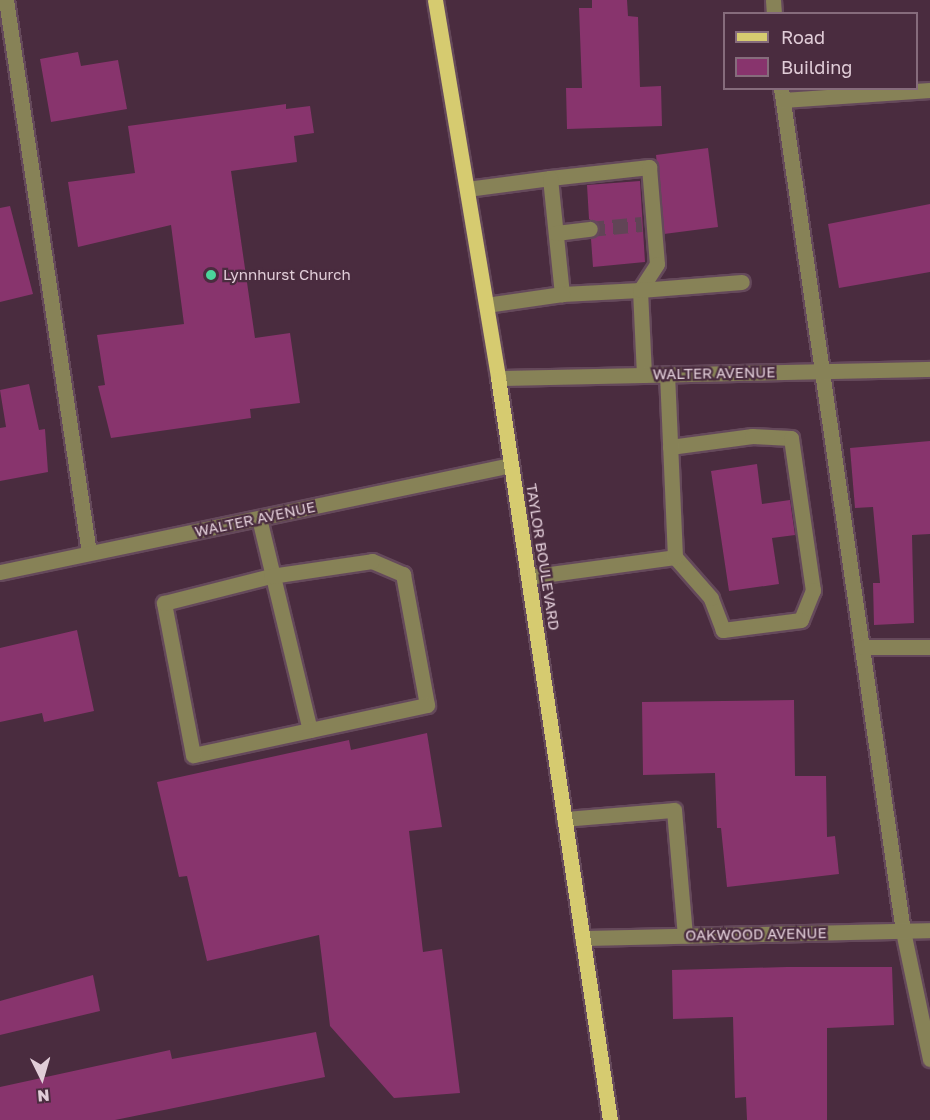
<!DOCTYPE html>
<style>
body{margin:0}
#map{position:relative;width:930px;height:1120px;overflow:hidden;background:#4a2c3f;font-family:"Golos Text",sans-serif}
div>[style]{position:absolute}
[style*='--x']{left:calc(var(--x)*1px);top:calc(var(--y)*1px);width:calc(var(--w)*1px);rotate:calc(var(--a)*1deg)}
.building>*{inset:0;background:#88346d}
.minor-tunnel>*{height:15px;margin-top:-7.5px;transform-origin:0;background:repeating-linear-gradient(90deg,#614456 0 15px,transparent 0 23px)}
.roads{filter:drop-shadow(2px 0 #65495b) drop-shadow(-2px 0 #65495b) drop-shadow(0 2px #65495b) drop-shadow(0 -2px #65495b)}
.minor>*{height:15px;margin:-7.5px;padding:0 7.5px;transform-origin:7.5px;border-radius:7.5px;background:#878257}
.major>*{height:15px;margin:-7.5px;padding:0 7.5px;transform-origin:7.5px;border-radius:7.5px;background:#d6cb70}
.dots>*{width:16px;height:16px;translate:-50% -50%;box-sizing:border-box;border:3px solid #4a2c3f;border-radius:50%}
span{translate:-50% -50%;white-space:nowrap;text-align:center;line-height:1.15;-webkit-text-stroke:4.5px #4a2c3f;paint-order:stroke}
.poi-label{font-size:15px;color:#e1cdd8}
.left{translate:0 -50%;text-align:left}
.street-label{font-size:15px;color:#e1cdd8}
.legend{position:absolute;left:723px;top:12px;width:195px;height:78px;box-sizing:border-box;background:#4a2c3f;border:2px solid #866c7c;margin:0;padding:8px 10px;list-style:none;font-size:18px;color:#e1cdd8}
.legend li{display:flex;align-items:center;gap:12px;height:30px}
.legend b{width:30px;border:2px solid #866c7c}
.north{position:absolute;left:12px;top:1048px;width:60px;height:60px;-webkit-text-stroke:4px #4a2c3f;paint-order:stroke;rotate:175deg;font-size:16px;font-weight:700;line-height:24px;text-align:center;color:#e1cdd8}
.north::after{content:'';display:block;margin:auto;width:21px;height:27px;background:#e1cdd8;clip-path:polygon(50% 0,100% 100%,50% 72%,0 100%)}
</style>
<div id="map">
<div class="building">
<i style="clip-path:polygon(592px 0,627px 0,628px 16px,638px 17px,640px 87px,661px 86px,662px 126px,567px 129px,566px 88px,582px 88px,579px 8px,592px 8px)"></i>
<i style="clip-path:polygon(78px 52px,81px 66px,118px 60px,127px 109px,51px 122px,40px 59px)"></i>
<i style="clip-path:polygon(286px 104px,286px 109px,310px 106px,314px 133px,294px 136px,297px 162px,231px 171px,255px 338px,290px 333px,300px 403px,250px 409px,251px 418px,111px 438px,98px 386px,105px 385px,97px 335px,184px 324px,171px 225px,78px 247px,68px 182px,135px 173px,128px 126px)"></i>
<i style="clip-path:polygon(708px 148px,718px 227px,664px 234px,656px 155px)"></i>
<i style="clip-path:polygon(640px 181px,645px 262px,593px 267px,591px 239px,600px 228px,589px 219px,587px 185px)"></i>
<i style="clip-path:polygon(930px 204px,930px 272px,839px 288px,828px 224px)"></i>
<i style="clip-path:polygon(10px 206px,33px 294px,0 302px,0 208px)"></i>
<i style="clip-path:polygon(29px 384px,39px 430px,45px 429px,48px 472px,0 481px,0 428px,6px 427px,0 390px)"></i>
<i style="clip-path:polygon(930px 441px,930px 534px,912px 535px,914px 623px,874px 625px,873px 583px,880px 583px,873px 507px,855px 508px,850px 448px)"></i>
<i style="clip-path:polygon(757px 464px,762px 504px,790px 500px,795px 535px,772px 538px,779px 584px,729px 591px,711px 471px)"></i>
<i style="clip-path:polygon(77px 630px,94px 711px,44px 722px,42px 713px,0 722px,0 648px)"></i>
<i style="clip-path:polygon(794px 700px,795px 776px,826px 776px,827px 837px,835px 836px,839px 874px,727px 887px,721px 828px,717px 828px,715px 773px,643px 775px,642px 702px)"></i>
<i style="clip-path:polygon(427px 733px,442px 827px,409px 831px,423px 952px,442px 949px,460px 1093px,394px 1098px,330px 1026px,319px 935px,207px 961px,187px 876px,179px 877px,157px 782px,349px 740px,351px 750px)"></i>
<i style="clip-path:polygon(787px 967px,892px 967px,894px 1025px,827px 1028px,827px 1120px,747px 1120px,746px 1097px,735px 1098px,733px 1017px,673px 1019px,672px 970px)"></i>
<i style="clip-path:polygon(93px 975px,100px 1011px,0 1035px,0 1001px)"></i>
<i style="clip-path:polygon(316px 1032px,325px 1077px,115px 1120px,0 1120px,0 1087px,170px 1050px,172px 1059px)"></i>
</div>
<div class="minor-tunnel">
<i style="--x:590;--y:229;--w:52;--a:-5.5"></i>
</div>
<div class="roads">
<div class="minor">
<i style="--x:6;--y:0;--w:559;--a:81.46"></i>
<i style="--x:773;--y:0;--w:14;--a:86"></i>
<i style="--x:781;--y:88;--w:852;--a:81.77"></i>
<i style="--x:903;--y:931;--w:131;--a:78.1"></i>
<i style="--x:783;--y:100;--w:147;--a:-3.9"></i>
<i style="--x:550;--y:178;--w:100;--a:-6.3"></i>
<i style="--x:649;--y:167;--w:97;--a:85.3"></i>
<i style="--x:657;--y:264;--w:31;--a:123"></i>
<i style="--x:467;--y:189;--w:84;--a:-7.5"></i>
<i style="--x:550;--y:178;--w:117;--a:84.1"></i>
<i style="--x:562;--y:294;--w:78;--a:-2.9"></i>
<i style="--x:640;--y:290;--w:85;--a:87.3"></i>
<i style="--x:556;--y:233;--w:34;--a:-7"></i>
<i style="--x:640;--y:290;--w:102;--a:-4.5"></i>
<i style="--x:486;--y:305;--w:77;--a:-8.2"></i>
<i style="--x:498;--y:378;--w:432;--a:-1.2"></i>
<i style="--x:670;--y:447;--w:83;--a:-7.6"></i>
<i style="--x:752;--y:436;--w:39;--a:3"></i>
<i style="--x:791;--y:438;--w:154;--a:81.8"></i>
<i style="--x:813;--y:590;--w:32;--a:112"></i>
<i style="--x:801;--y:620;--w:79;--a:172.7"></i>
<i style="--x:723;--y:630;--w:34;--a:-111"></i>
<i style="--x:711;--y:598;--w:55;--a:-131.3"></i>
<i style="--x:259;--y:518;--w:218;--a:76.5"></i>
<i style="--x:372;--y:561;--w:34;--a:23"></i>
<i style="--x:403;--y:574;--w:133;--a:79.6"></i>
<i style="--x:427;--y:705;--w:239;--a:167.9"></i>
<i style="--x:193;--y:755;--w:155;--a:-100.8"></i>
<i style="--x:164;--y:603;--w:110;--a:-14.2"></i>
<i style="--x:271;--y:576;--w:102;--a:-8.4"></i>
<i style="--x:0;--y:572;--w:522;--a:-11.83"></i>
<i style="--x:528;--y:577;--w:148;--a:-7.7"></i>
<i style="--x:675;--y:557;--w:183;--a:-92.5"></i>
<i style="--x:863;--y:647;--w:67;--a:0"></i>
<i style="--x:564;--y:819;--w:110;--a:-4.7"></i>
<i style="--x:674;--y:810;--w:126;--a:85"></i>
<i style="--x:582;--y:938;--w:348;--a:-1.3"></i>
</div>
<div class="major">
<i style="--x:435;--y:0;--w:383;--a:80.5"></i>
<i style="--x:498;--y:378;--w:750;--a:81.42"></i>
</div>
</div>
<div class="dots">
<i style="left:211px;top:275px;background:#4bd49b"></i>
</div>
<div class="poi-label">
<span class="left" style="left:223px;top:275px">Lynnhurst Church</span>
</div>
<div class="street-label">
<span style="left:714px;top:373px;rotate:-1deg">WALTER AVENUE</span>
<span style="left:255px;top:519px;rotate:-12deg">WALTER AVENUE</span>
<span style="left:543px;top:557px;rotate:81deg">TAYLOR BOULEVARD</span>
<span style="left:756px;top:934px;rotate:-1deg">OAKWOOD AVENUE</span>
</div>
<ul class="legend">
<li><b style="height:8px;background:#d6cb70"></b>Road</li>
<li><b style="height:16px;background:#88346d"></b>Building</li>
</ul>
<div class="north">N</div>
</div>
